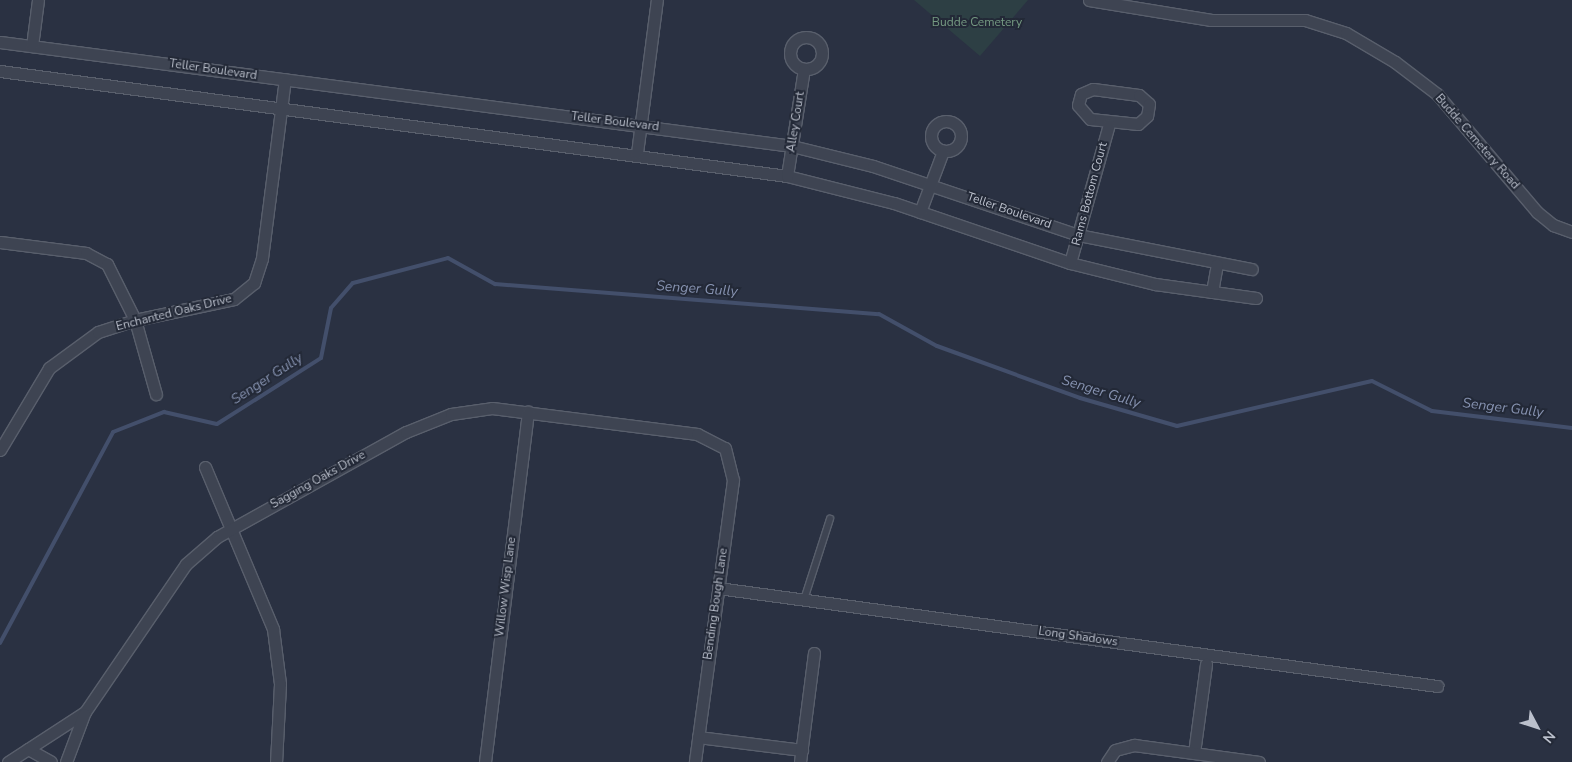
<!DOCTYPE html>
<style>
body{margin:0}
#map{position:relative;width:1572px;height:762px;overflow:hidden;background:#2a3142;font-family:"Nunito Sans",sans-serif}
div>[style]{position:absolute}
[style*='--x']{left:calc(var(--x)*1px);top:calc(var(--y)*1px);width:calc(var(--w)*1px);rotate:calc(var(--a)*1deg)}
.green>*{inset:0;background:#2d3f44}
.stream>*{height:4px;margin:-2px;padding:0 2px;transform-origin:2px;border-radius:2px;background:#434f6b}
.roads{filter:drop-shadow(1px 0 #595f6c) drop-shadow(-1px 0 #595f6c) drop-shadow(0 1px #595f6c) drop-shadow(0 -1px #595f6c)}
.lane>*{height:5.5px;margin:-2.75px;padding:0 2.75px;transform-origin:2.75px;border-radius:2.75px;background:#3e4452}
.street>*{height:11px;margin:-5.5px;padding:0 5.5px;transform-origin:5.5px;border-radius:5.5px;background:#3e4452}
.street>.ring{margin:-5.5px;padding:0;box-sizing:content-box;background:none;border:11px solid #3e4452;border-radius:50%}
span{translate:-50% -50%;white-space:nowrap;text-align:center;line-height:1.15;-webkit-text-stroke:4px #232937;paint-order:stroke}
.park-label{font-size:12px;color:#759a82}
.street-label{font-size:12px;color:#bbc0cc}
.water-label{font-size:14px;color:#8692b0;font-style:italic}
.north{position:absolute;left:1512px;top:702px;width:50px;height:50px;-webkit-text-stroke:4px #232937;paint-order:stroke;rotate:130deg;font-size:14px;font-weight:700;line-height:20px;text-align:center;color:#bbc0cc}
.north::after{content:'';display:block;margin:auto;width:18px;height:22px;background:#bbc0cc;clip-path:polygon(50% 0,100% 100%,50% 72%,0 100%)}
</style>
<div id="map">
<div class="green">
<i style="clip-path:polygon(914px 0,1028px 0,980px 56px)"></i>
</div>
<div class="stream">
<i style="--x:0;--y:643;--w:239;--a:-61.8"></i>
<i style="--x:113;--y:432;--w:55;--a:-21.4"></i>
<i style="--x:164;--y:412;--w:54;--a:12.8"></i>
<i style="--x:217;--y:424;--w:123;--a:-32.4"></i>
<i style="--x:321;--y:358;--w:51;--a:-78.7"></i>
<i style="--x:331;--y:308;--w:33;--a:-49"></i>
<i style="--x:353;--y:283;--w:98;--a:-14.7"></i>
<i style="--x:448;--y:258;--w:54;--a:29"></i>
<i style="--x:495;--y:284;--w:385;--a:4.5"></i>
<i style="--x:879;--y:314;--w:66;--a:28.9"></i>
<i style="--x:937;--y:346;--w:152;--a:20"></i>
<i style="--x:1080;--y:398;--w:101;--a:16.1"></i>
<i style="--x:1177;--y:426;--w:200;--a:-13"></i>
<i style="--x:1372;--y:381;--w:67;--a:26.6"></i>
<i style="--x:1432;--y:411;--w:141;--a:6.9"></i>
</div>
<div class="roads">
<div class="lane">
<i style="--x:804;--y:600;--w:85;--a:-72.2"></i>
</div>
<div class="street">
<i style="--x:1089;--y:0;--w:124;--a:9.3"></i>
<i style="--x:1211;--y:20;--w:94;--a:0"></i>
<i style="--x:1305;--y:20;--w:43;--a:17.6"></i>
<i style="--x:1346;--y:33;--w:57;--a:30.6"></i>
<i style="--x:1395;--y:62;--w:53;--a:37.3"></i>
<i style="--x:1437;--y:94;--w:155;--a:49.7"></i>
<i style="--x:1537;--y:212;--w:21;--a:39"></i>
<i style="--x:1553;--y:225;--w:20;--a:20"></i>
<i class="ring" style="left:790px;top:37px;width:21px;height:21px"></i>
<i style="--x:0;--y:42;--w:799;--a:7.48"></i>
<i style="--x:792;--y:146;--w:83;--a:13.9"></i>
<i style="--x:873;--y:166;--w:216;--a:18.6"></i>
<i style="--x:1078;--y:235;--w:177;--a:11.1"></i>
<i style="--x:32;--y:46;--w:46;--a:-82.6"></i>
<i style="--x:0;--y:71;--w:794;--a:7.6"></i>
<i style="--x:787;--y:176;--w:110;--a:14.2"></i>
<i style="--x:894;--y:203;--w:186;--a:18.8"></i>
<i style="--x:1070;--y:263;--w:88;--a:13.9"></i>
<i style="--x:1155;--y:284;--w:102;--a:7.9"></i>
<i style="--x:1093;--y:89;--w:46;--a:7.4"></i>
<i style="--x:1139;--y:95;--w:13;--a:42"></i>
<i style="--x:1149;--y:104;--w:12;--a:99"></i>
<i style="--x:1147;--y:116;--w:12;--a:138"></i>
<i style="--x:1138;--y:124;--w:48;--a:-174.1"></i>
<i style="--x:1090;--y:119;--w:18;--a:-131"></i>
<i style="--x:1078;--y:105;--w:11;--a:-75"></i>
<i style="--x:1081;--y:94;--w:13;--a:-23"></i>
<i class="ring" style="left:931px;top:121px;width:19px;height:19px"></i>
<i style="--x:637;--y:153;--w:154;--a:-82.6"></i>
<i style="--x:787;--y:176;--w:108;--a:-81"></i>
<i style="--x:920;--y:212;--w:65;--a:-69.3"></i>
<i style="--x:0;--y:242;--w:87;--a:7.3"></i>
<i style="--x:86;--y:253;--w:24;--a:28"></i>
<i style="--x:107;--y:264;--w:63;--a:63.4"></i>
<i style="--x:135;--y:320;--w:77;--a:74.2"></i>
<i style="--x:1070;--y:263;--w:144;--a:-74.3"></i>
<i style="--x:1212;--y:292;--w:28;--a:-80"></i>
<i style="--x:0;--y:450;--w:96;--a:-59.1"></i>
<i style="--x:49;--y:368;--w:61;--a:-36.3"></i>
<i style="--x:98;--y:332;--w:39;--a:-18"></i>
<i style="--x:135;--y:320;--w:101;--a:-12"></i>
<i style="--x:234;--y:299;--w:26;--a:-39"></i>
<i style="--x:254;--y:283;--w:26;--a:-72"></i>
<i style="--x:262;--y:258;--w:180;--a:-82.7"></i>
<i style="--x:205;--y:467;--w:176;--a:67.2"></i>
<i style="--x:273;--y:629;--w:55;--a:82.7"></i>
<i style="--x:280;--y:684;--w:78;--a:92.9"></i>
<i style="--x:718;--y:588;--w:726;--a:7.76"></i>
<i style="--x:698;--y:737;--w:105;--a:7.1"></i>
<i style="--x:28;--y:749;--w:26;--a:29"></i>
<i style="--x:1194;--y:753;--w:90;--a:-82.3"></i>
<i style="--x:8;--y:762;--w:92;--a:-33"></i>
<i style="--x:85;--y:712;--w:179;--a:-55.7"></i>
<i style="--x:186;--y:564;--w:41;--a:-41.1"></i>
<i style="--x:217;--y:537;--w:216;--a:-29.1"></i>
<i style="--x:406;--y:432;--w:48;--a:-21.8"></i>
<i style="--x:451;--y:414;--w:41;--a:-8.3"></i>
<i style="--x:492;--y:408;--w:207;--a:7.2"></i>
<i style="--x:697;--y:434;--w:31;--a:27"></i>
<i style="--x:725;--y:448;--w:33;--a:76"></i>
<i style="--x:733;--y:480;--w:285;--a:97.7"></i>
<i style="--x:66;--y:762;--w:51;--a:-69.4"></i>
<i style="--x:485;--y:762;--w:353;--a:-83"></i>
<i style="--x:800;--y:762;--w:110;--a:-82.7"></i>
<i style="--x:1107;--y:762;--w:14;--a:-56"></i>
<i style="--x:1115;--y:750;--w:20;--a:-15"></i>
<i style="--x:1134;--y:745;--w:126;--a:7.7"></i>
</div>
</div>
<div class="park-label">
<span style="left:977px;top:23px">Budde Cemetery</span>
</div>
<div class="street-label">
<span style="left:213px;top:70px;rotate:8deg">Teller Boulevard</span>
<span style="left:615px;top:122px;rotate:7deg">Teller Boulevard</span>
<span style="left:796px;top:122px;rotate:-81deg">Alley Court</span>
<span style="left:1477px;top:142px;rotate:49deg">Budde Cemetery Road</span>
<span style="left:1090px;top:194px;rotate:-75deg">Rams Bottom Court</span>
<span style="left:1009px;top:211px;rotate:19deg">Teller Boulevard</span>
<span style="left:174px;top:313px;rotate:-14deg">Enchanted Oaks Drive</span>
<span style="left:318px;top:480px;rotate:-29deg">Sagging Oaks Drive</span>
<span style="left:506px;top:587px;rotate:-83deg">Willow Wisp Lane</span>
<span style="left:716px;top:604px;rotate:-82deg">Bending Bough Lane</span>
<span style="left:1078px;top:637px;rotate:8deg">Long Shadows</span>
</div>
<div class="water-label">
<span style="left:697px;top:289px;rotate:4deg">Senger Gully</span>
<span style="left:267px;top:379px;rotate:-33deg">Senger Gully</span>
<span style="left:1101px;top:392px;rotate:17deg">Senger Gully</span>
<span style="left:1503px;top:408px;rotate:7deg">Senger Gully</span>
</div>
<div class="north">N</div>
</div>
